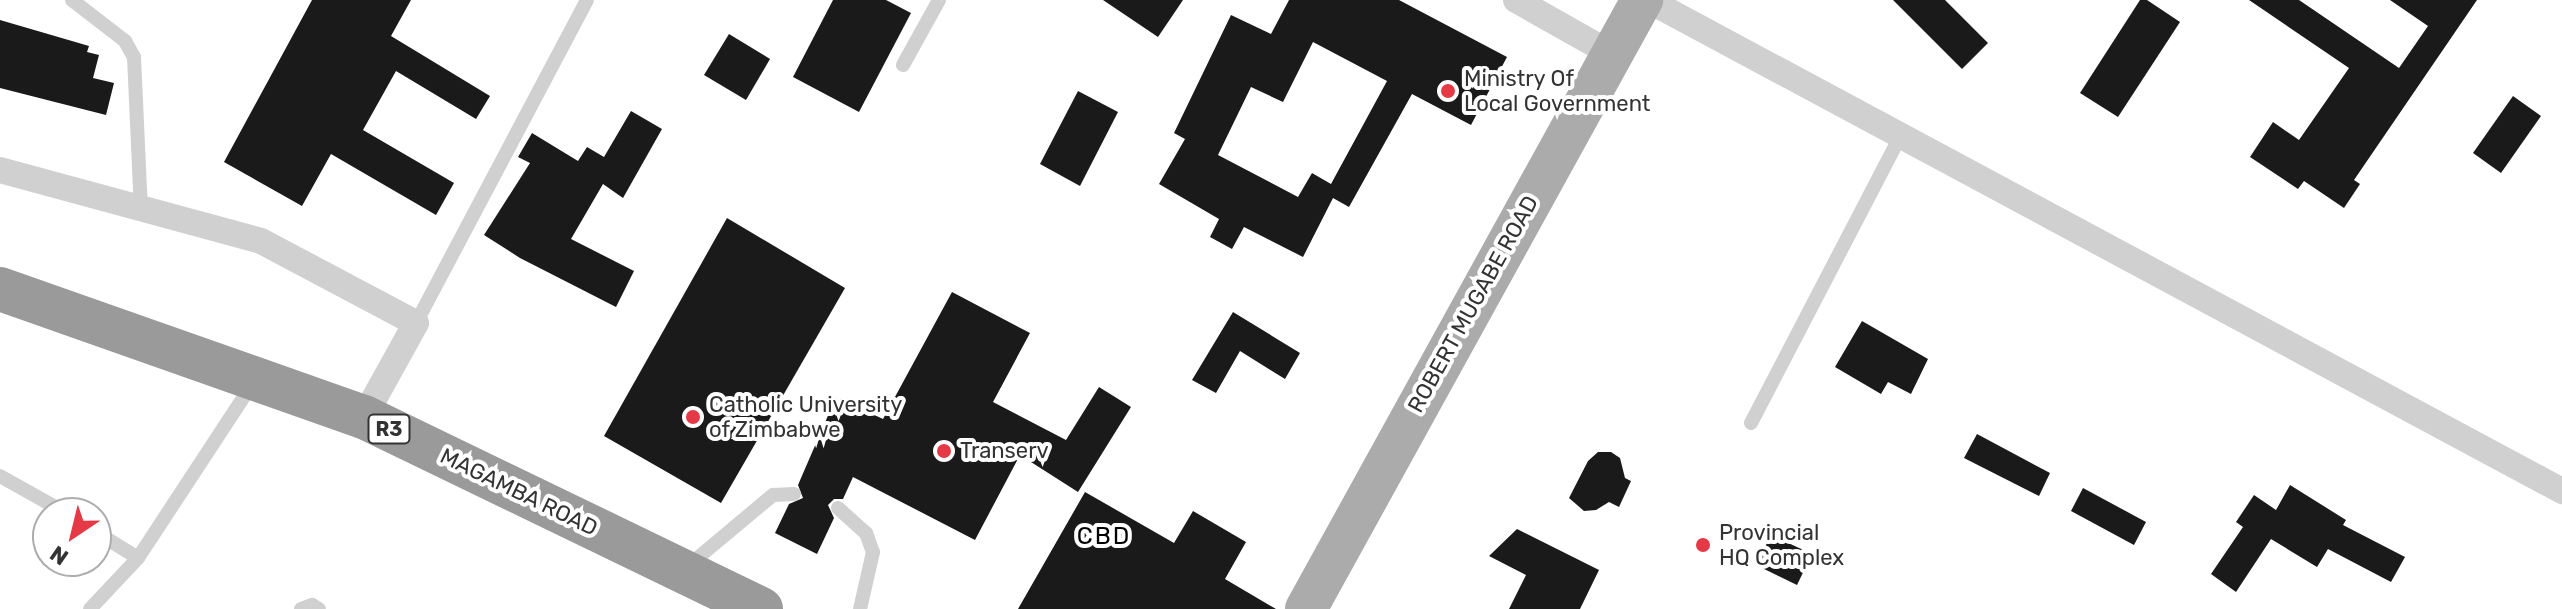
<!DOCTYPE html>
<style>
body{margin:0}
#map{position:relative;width:2562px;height:609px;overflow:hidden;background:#fff;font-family:Rubik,sans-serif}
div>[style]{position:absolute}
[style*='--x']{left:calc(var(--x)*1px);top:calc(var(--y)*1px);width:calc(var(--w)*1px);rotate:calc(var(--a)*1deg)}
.building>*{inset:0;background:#1a1a1a}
.lane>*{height:14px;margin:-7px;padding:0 7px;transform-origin:7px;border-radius:7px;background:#d0d0d0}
.street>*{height:26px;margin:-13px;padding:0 13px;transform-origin:13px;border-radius:13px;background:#d0d0d0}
.primary>*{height:42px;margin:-21px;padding:0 21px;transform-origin:21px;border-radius:21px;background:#ababab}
.highway>*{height:44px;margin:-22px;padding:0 22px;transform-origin:22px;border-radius:22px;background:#9a9a9a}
.dots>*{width:22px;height:22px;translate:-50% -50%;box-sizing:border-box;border:4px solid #fff;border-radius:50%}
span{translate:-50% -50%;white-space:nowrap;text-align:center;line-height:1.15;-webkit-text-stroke:8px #fff;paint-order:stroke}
.shield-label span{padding:2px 6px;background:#fff;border:2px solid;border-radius:6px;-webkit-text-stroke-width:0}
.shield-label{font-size:20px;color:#333;font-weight:700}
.poi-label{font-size:22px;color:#333}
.left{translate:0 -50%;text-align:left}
.street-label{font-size:22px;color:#333}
.neighbourhood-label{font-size:24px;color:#000;letter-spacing:2px}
.north{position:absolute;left:32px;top:497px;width:80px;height:80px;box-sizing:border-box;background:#fff;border:2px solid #adadad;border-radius:50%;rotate:215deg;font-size:22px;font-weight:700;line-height:32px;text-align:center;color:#333}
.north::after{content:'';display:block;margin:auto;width:28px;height:36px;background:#e63946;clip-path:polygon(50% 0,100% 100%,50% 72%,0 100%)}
</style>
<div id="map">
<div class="building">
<i style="clip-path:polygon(312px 0,411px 0,391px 36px,490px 96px,476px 119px,396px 71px,363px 130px,454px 183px,436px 215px,331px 154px,302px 206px,224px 162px)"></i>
<i style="clip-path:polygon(833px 0,886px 0,911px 13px,859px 112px,793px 77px)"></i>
<i style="clip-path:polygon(1103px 0,1183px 0,1158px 37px)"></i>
<i style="clip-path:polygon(evenodd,1289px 0,1399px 0,1507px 57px,1471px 125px,1412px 94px,1349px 207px,1333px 198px,1303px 257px,1244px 227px,1232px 249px,1210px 237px,1219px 219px,1159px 184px,1185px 139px,1174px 133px,1231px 15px,1271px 34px,1289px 0,1313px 42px,1387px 81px,1331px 184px,1312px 173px,1298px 197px,1218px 155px,1251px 87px,1283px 102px,1313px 42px)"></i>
<i style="clip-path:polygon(1893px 0,1945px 0,1988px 43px,1962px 69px)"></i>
<i style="clip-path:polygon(2140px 0,2147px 0,2180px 22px,2118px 117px,2080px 93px)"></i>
<i style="clip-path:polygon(2249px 0,2299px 0,2399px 68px,2428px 26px,2390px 0,2477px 0,2354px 180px,2360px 184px,2344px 208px,2304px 181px,2298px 189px,2250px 157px,2273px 122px,2299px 140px,2349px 68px)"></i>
<i style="clip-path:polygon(0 20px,89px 46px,87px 52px,99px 55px,93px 78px,114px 83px,106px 115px,0 88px)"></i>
<i style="clip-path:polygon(729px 34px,770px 59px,746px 100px,704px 75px)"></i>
<i style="clip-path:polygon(1078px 91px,1118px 112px,1080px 186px,1040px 164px)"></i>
<i style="clip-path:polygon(2513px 96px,2541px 116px,2501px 173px,2473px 153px)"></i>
<i style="clip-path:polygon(631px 111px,662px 129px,623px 198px,603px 184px,571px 239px,634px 271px,616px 307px,520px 258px,484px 235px,530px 163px,518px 157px,532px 133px,578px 161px,587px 147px,604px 157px)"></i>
<i style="clip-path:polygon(727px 218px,845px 288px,721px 503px,604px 436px)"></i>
<i style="clip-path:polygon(952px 292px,1030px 333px,993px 402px,1066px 440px,1099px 387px,1131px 407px,1078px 492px,1020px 455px,975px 540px,853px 477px,843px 499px,834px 499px,828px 505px,834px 518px,817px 554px,775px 533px,789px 504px,803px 498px,798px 485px,836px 397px,883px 419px)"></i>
<i style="clip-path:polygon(1233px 312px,1300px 353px,1285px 379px,1240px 351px,1216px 393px,1192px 380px)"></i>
<i style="clip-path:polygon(1862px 321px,1928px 359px,1911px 394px,1888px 382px,1881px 394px,1835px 367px)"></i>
<i style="clip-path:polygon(1977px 434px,2050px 473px,2039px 496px,1964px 458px)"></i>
<i style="clip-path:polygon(1598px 452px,1611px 452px,1620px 458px,1625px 478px,1631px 481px,1619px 507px,1609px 502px,1596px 510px,1584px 511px,1569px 498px,1588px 461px)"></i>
<i style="clip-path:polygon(2290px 485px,2346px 520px,2343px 525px,2405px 557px,2391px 582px,2328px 549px,2317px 567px,2271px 539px,2236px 592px,2211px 574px,2243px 527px,2236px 522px,2254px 495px,2276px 510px)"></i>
<i style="clip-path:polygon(2083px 488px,2146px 522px,2134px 545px,2071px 511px)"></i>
<i style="clip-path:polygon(1085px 492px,1174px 543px,1193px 511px,1246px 542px,1225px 579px,1276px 609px,1018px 609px)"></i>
<i style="clip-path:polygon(1517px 529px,1599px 570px,1580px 609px,1509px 609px,1526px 575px,1489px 556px)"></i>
<i style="clip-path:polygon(1771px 535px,1812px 554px,1797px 585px,1756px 565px)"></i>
</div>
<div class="lane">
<i style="--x:72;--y:0;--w:67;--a:37.7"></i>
<i style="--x:125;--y:41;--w:18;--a:61"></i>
<i style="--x:134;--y:57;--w:152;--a:87.4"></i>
<i style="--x:903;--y:65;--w:74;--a:-61"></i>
<i style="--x:416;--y:323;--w:365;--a:-62.1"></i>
<i style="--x:1751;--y:423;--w:325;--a:-62.5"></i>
<i style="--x:0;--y:476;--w:76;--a:29.3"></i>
<i style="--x:838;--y:508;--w:38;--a:42"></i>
<i style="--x:866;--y:533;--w:20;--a:70"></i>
<i style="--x:873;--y:552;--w:58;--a:102.8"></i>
<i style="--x:96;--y:532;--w:49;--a:31.8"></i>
<i style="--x:688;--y:566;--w:111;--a:-39.9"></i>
<i style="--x:773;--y:495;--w:21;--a:-3"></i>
<i style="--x:90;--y:609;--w:70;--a:-46.7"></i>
<i style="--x:138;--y:558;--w:209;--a:-56.7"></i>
<i style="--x:301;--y:609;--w:12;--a:-20"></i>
<i style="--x:312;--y:605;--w:8;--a:30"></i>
</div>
<div class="street">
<i style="--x:1516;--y:0;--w:108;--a:29.4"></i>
<i style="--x:1648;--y:0;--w:1038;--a:28.24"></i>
<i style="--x:0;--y:170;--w:270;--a:15.2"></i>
<i style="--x:261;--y:241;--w:175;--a:27.9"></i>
<i style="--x:416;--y:323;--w:107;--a:119"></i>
</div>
<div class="primary">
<i style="--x:1306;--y:609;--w:696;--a:-61.11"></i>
</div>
<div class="highway">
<i style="--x:0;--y:289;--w:386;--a:19.4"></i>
<i style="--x:364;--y:417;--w:441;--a:25.8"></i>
</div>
<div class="dots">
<i style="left:1448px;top:91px;background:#e63946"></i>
<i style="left:693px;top:417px;background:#e63946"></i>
<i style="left:944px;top:451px;background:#e63946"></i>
<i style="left:1703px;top:545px;background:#e63946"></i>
</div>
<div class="shield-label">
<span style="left:389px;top:429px">R3</span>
</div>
<div class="poi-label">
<span class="left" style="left:1464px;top:91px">Ministry Of<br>Local Government</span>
<span class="left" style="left:709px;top:417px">Catholic University<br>of Zimbabwe</span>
<span class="left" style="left:960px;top:451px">Transerv</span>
<span class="left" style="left:1719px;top:545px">Provincial<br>HQ Complex</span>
</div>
<div class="street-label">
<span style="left:1473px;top:304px;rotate:-61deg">ROBERT MUGABE ROAD</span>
<span style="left:519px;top:492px;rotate:26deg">MAGAMBA ROAD</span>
</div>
<div class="neighbourhood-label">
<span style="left:1104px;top:537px">CBD</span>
</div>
<div class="north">N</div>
</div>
